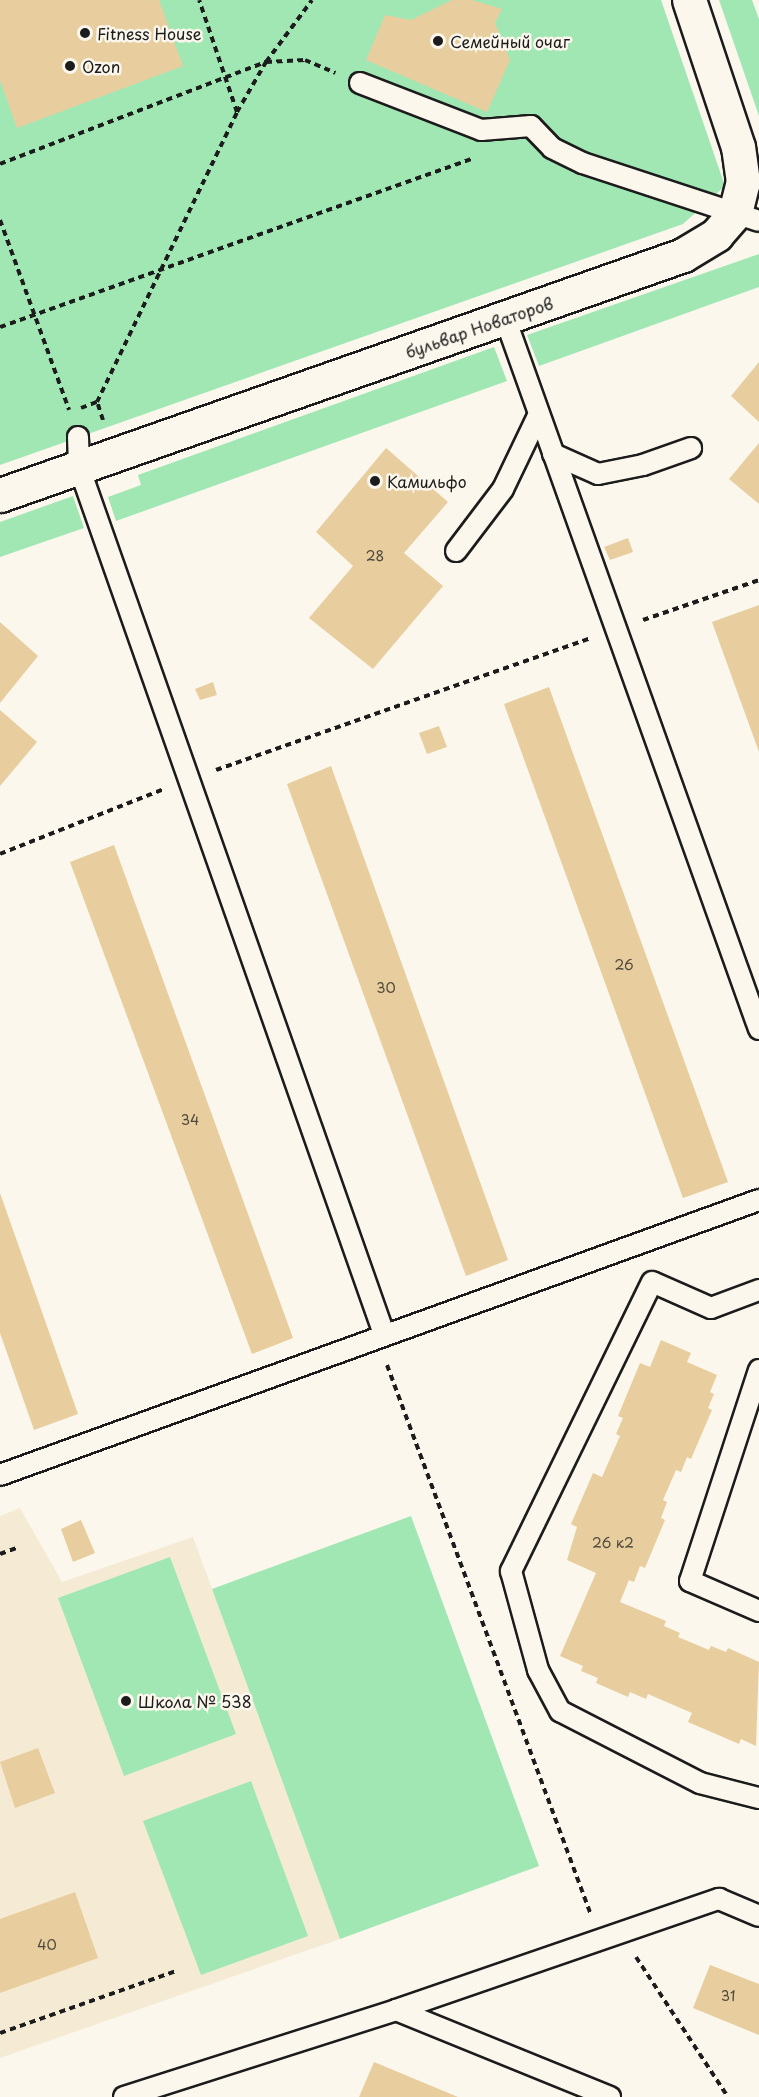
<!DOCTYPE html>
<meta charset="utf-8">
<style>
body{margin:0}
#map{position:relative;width:759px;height:2097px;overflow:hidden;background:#fbf7ec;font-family:"Playpen Sans",sans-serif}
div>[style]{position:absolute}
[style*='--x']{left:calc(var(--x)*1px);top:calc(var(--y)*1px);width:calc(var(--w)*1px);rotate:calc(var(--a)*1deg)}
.built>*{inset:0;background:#f5ebd5}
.green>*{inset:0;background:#a1e7b4}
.building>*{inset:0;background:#e8ce9e}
.path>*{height:4px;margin-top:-2px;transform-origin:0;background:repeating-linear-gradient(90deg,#1c1c1c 0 6px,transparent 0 10.5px)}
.roads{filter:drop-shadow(2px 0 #1c1c1c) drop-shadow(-2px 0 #1c1c1c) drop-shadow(0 2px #1c1c1c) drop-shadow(0 -2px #1c1c1c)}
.service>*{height:20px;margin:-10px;padding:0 10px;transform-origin:10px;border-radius:10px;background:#fbf7ec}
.tertiary>*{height:33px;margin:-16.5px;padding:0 16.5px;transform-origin:16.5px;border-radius:16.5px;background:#fbf7ec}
.dots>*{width:16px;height:16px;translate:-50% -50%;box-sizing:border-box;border:3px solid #fbf7ec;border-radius:50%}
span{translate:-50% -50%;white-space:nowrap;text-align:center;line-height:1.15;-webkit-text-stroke:5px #fbf7ec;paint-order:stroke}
.number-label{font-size:14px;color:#4f483c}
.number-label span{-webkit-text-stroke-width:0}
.poi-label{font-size:16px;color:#1c1c1c}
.left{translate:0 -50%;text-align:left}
.street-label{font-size:16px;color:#1c1c1c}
</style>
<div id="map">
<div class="built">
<i style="clip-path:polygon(20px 1508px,62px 1582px,193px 1537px,340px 1939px,0 2058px,0 1516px)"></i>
</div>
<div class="green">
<i style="clip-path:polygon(0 0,661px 0,725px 186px,683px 224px,0 465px)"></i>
<i style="clip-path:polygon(719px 0,752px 0,759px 19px,759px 116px)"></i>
<i style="clip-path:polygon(759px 254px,759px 287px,539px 366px,527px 335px)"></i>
<i style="clip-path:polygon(494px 347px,507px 381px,116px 521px,108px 497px,141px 485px,138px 475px)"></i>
<i style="clip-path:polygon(73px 496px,84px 528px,0 557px,0 522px)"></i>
<i style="clip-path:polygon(411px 1516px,539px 1866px,340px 1939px,212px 1589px)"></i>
<i style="clip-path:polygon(170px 1557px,236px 1734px,124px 1776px,58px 1598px)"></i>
<i style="clip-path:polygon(251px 1781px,308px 1936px,201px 1975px,143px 1821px)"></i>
</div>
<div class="building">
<i style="clip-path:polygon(0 0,159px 0,183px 66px,17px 128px,0 80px)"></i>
<i style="clip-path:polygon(452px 0,472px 0,502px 9px,495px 23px,510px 60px,487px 112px,366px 60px,385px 15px,411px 20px)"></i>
<i style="clip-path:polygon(759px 362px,759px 422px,731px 396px)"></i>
<i style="clip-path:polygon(759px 443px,759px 504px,729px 479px)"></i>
<i style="clip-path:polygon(386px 448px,448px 502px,404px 553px,443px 586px,373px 669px,309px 618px,353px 566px,316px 532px)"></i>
<i style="clip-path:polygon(628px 538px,633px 552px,610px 560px,604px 547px)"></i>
<i style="clip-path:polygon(759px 605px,759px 752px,712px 622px)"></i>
<i style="clip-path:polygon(0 622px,38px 656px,0 703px)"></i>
<i style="clip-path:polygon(213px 682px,217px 695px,200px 700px,195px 689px)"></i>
<i style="clip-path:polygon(549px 687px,728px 1182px,683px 1198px,504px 704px)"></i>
<i style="clip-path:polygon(0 710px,37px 742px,0 786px)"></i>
<i style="clip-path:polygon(439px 726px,447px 747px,427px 754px,419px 733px)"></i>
<i style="clip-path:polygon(331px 766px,508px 1260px,466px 1276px,287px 784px)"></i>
<i style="clip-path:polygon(114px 845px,293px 1338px,252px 1354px,70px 862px)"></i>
<i style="clip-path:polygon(0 1193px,78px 1414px,34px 1430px,0 1333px)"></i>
<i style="clip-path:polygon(661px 1340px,691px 1353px,687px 1362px,717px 1375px,710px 1392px,714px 1394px,708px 1408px,712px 1410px,691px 1459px,687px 1457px,681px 1472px,676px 1470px,663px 1500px,667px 1502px,661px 1518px,665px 1520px,645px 1568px,640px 1566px,634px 1582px,629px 1580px,620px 1602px,666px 1621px,664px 1626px,680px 1633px,678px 1637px,709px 1650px,711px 1646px,726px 1652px,728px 1648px,759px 1662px,756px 1746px,741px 1739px,739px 1744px,688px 1722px,692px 1713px,648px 1694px,646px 1699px,630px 1692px,628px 1697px,596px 1683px,598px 1678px,581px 1671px,583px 1666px,560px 1656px,596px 1573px,567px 1560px,577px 1527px,571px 1524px,593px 1473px,602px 1477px,620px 1436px,616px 1434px,623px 1418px,618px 1416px,640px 1363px,650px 1367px)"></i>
<i style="clip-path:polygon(81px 1520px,95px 1553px,73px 1562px,61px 1529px)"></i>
<i style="clip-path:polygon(38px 1748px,55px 1793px,15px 1808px,0 1762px)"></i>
<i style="clip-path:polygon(75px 1892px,98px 1958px,0 1993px,0 1919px)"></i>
<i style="clip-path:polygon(710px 1965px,759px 1984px,759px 2035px,693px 2008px)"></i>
<i style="clip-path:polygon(374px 2062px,458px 2097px,359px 2097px)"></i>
</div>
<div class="path">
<i style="--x:237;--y:112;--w:58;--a:-59.9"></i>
<i style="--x:266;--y:62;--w:77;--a:-53.4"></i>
<i style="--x:0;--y:164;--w:285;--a:-21"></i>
<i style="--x:266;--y:62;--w:39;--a:-3"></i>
<i style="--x:305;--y:60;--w:33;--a:23"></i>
<i style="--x:0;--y:220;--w:202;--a:70"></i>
<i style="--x:0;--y:327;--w:503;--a:-19.62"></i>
<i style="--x:81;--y:408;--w:17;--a:-21"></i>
<i style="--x:103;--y:420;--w:19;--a:-108"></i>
<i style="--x:97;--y:402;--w:322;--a:-64.2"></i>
<i style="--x:237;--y:112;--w:118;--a:-108.7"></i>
<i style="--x:643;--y:620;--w:123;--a:-19"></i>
<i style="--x:216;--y:770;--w:398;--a:-19.4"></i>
<i style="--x:0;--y:854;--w:176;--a:-21.6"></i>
<i style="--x:387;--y:1365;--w:587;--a:69.65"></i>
<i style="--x:0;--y:1554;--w:20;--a:-20"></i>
<i style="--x:636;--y:1957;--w:168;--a:56.7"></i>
<i style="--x:0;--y:2033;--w:187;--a:-19.4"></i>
</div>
<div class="roads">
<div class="service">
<i style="--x:360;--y:83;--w:130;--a:21.2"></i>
<i style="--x:481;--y:130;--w:50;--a:-4.6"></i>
<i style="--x:531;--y:126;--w:30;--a:46"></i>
<i style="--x:552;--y:148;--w:34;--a:26"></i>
<i style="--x:583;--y:163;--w:185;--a:18.2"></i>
<i style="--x:505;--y:318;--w:755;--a:70.34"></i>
<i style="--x:78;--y:437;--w:30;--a:88"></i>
<i style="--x:79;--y:467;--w:919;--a:70.62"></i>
<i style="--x:553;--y:454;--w:49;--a:24"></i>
<i style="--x:598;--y:474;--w:46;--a:-11.3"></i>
<i style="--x:643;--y:465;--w:51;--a:-19.5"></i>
<i style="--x:456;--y:551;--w:78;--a:-52.8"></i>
<i style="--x:503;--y:489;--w:83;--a:-64.4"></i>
<i style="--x:759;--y:1290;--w:51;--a:159.4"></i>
<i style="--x:711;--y:1308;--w:64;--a:-156.2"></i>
<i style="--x:652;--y:1282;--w:322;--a:116"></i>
<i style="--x:511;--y:1571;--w:103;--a:74.7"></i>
<i style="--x:538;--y:1670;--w:47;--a:61.8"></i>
<i style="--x:560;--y:1711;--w:157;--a:27.2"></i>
<i style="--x:700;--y:1783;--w:61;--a:14.3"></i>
<i style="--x:759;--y:1370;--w:222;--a:108.1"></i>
<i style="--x:690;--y:1581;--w:75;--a:23.5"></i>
<i style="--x:0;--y:1475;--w:807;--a:-19.92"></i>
<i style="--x:396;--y:2010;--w:231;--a:22.1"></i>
<i style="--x:124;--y:2097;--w:286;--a:-17.7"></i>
<i style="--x:396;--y:2010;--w:342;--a:-19"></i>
<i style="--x:719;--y:1899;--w:43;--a:23"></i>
</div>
<div class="tertiary">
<i style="--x:0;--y:495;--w:724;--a:-19.36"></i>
<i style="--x:683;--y:255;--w:39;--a:-31"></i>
<i style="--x:716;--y:235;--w:29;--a:-49"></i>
<i style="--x:735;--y:213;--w:32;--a:-76"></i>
<i style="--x:743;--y:182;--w:35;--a:-98"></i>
<i style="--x:738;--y:147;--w:155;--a:-108.4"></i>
</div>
</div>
<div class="dots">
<i style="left:85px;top:33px;background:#1c1c1c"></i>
<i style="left:438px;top:41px;background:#1c1c1c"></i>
<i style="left:70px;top:66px;background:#1c1c1c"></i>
<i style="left:375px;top:481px;background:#1c1c1c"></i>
<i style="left:126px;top:1701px;background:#1c1c1c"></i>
</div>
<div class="number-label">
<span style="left:375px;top:556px">28</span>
<span style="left:624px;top:965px">26</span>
<span style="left:386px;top:988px">30</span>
<span style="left:190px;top:1120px">34</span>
<span style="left:613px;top:1543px">26 к2</span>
<span style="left:47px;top:1945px">40</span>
<span style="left:728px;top:1996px">31</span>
</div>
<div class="poi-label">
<span class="left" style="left:97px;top:33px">Fitness House</span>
<span class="left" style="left:450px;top:41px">Семейный очаг</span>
<span class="left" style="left:82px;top:66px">Ozon</span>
<span class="left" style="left:387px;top:481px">Камильфо</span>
<span class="left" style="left:138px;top:1701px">Школа № 538</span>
</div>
<div class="street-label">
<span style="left:479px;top:327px;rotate:-19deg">бульвар Новаторов</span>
</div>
</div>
